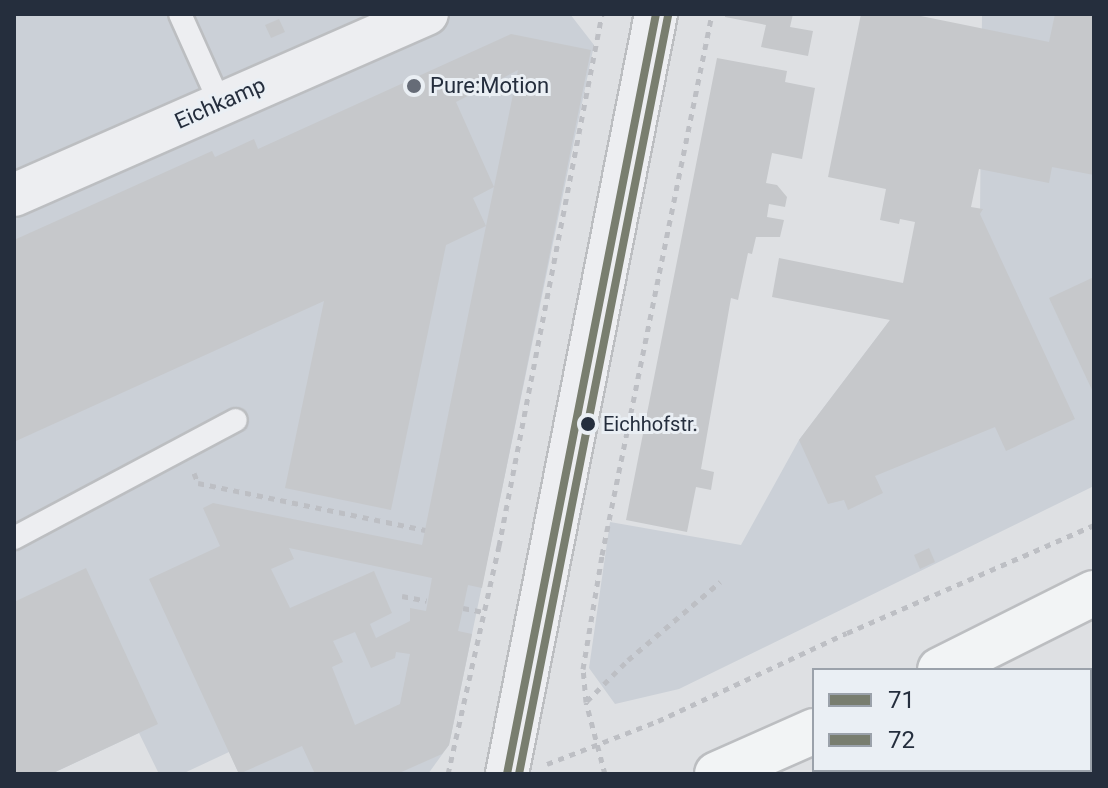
<!DOCTYPE html>
<style>
body{margin:0}
#map{position:relative;width:1108px;height:788px;overflow:hidden;background:#dee0e3;font-family:Roboto,sans-serif}
div>[style]{position:absolute}
[style*='--x']{left:calc(var(--x)*1px);top:calc(var(--y)*1px);width:calc(var(--w)*1px);rotate:calc(var(--a)*1deg)}
.built>*{inset:0;background:#cbd0d7}
.building>*{inset:0;background:#c6c8cb}
.path>*{height:5px;margin-top:-2.5px;transform-origin:0;background:repeating-linear-gradient(90deg,#bdbfc4 0 6px,transparent 0 12px)}
.roads{filter:drop-shadow(2px 0 #bcbec1) drop-shadow(-2px 0 #bcbec1) drop-shadow(0 2px #bcbec1) drop-shadow(0 -2px #bcbec1)}
.service>*{height:22px;margin:-11px;padding:0 11px;transform-origin:11px;border-radius:11px;background:#edeef1}
.minor>*{height:42px;margin:-21px;padding:0 21px;transform-origin:21px;border-radius:21px;background:#edeef1}
.secondary>*{height:44px;margin:-22px;padding:0 22px;transform-origin:22px;border-radius:22px;background:#f2f4f5}
.bus-1>*{height:8px;margin:-4px;padding:0 4px;transform-origin:4px;border-radius:4px;background:#797e6f}
.bus-2>*{height:8px;margin:-4px;padding:0 4px;transform-origin:4px;border-radius:4px;background:#797e6f}
.dots>*{width:22px;height:22px;translate:-50% -50%;box-sizing:border-box;border:4px solid #eaeff4;border-radius:50%}
span{translate:-50% -50%;white-space:nowrap;text-align:center;line-height:1.15;-webkit-text-stroke:6px #eaeff4;paint-order:stroke}
.bus-label{font-size:20px;color:#252e3d}
.left{translate:0 -50%;text-align:left}
.poi-label{font-size:22px;color:#252e3d}
.street-label{font-size:22px;color:#252e3d}
.frame{position:absolute;inset:0;border:16px solid #252e3d;pointer-events:none}
.legend{position:absolute;left:812px;top:668px;width:280px;height:104px;box-sizing:border-box;background:#eaeff4;border:2px solid #9ba2ab;margin:0;padding:10px 14px;list-style:none;font-size:24px;color:#252e3d}
.legend li{display:flex;align-items:center;gap:16px;height:40px}
.legend b{width:40px;border:2px solid #9ba2ab}
</style>
<div id="map">
<div class="built">
<i style="clip-path:polygon(14px 14px,570px 14px,594px 45px,449px 745px,428px 774px,239px 774px,229px 752px,182px 774px,159px 774px,139px 733px,51px 774px,14px 774px)"></i>
<i style="clip-path:polygon(982px 14px,1094px 14px,1094px 486px,679px 689px,615px 704px,589px 668px,610px 522px,741px 545px,799px 440px,890px 320px,980px 214px)"></i>
</div>
<div class="building">
<i style="clip-path:polygon(725px 14px,793px 14px,790px 27px,813px 31px,808px 56px,761px 47px,766px 25px,725px 17px)"></i>
<i style="clip-path:polygon(861px 14px,911px 14px,1049px 42px,1055px 14px,1094px 14px,1094px 175px,1052px 167px,1049px 183px,979px 169px,971px 207px,983px 209px,980px 214px,1075px 419px,1006px 451px,995px 427px,875px 476px,883px 493px,848px 510px,844px 500px,828px 504px,799px 440px,890px 320px,772px 297px,779px 258px,903px 283px,915px 222px,900px 219px,899px 224px,880px 220px,886px 189px,828px 177px)"></i>
<i style="clip-path:polygon(279px 19px,285px 32px,271px 38px,265px 25px)"></i>
<i style="clip-path:polygon(evenodd,511px 34px,591px 50px,482px 588px,468px 585px,461px 618px,458px 631px,472px 634px,449px 745px,442px 754px,397px 774px,315px 774px,302px 746px,239px 774px,149px 579px,220px 546px,203px 508px,213px 503px,422px 545px,486px 226px,446px 245px,391px 510px,285px 488px,324px 301px,16px 441px,14px 240px,212px 151px,215px 157px,254px 139px,258px 149px,511px 34px,518px 70px,494px 187px,456px 102px,518px 70px,511px 34px,494px 187px,486px 226px,473px 198px,494px 187px,511px 34px,289px 548px,432px 578px,426px 611px,410px 608px,410px 621px,376px 638px,370px 624px,392px 613px,374px 571px,290px 608px,271px 569px,294px 559px,289px 548px,511px 34px,355px 632px,371px 668px,395px 658px,396px 652px,410px 654px,400px 704px,355px 725px,332px 667px,343px 662px,333px 641px,355px 632px)"></i>
<i style="clip-path:polygon(717px 58px,787px 71px,785px 82px,815px 88px,802px 159px,772px 153px,766px 183px,777px 185px,787px 197px,785px 207px,769px 204px,767px 217px,784px 220px,780px 237px,756px 237px,752px 254px,748px 253px,738px 300px,731px 298px,701px 469px,714px 472px,711px 490px,696px 487px,687px 532px,626px 520px)"></i>
<i style="clip-path:polygon(1094px 277px,1094px 389px,1092px 390px,1049px 298px)"></i>
<i style="clip-path:polygon(929px 548px,935px 562px,920px 569px,914px 555px)"></i>
<i style="clip-path:polygon(86px 568px,158px 724px,51px 774px,14px 774px,14px 602px)"></i>
</div>
<div class="path">
<i style="--x:194;--y:473;--w:11;--a:68"></i>
<i style="--x:198;--y:483;--w:232;--a:11.7"></i>
<i style="--x:402;--y:596;--w:25;--a:11"></i>
<i style="--x:463;--y:608;--w:21;--a:11"></i>
<i style="--x:587;--y:701;--w:58;--a:-45"></i>
<i style="--x:628;--y:660;--w:121;--a:-40.3"></i>
<i style="--x:1090;--y:758;--w:4;--a:-27"></i>
<i style="--x:547;--y:764;--w:119;--a:-21.2"></i>
<i style="--x:658;--y:721;--w:208;--a:-25"></i>
<i style="--x:847;--y:633;--w:270;--a:-23.6"></i>
<i style="--x:448;--y:774;--w:234;--a:-77.4"></i>
<i style="--x:499;--y:546;--w:542;--a:-79.04"></i>
<i style="--x:605;--y:774;--w:74;--a:-104.8"></i>
<i style="--x:586;--y:702;--w:33;--a:-95"></i>
<i style="--x:583;--y:669;--w:116;--a:-80.5"></i>
<i style="--x:602;--y:555;--w:552;--a:-78.51"></i>
<i style="--x:1058;--y:774;--w:9;--a:-27"></i>
</div>
<div class="roads">
<div class="service">
<i style="--x:180;--y:14;--w:98;--a:65.8"></i>
<i style="--x:14;--y:538;--w:251;--a:-28"></i>
</div>
<div class="minor">
<i style="--x:14;--y:195;--w:451;--a:-23.7"></i>
<i style="--x:925;--y:770;--w:5;--a:53"></i>
<i style="--x:507;--y:774;--w:774;--a:-78.91"></i>
</div>
<div class="secondary">
<i style="--x:940;--y:670;--w:172;--a:-26.6"></i>
<i style="--x:1090;--y:707;--w:4;--a:-27"></i>
<i style="--x:717;--y:774;--w:106;--a:-23.9"></i>
<i style="--x:963;--y:774;--w:8;--a:-30"></i>
</div>
</div>
<div class="bus-1">
<i style="--x:507;--y:774;--w:774;--a:-78.91"></i>
</div>
<div class="bus-2">
<i style="--x:519;--y:774;--w:773;--a:-78.88"></i>
</div>
<div class="dots">
<i style="left:414px;top:86px;background:#666c77"></i>
<i style="left:588px;top:424px;background:#252e3d"></i>
</div>
<div class="bus-label">
<span class="left" style="left:603px;top:424px">Eichhofstr.</span>
</div>
<div class="poi-label">
<span class="left" style="left:430px;top:86px">Pure:Motion</span>
</div>
<div class="street-label">
<span style="left:220px;top:103px;rotate:-24deg">Eichkamp</span>
</div>
<div class="frame"></div>
<ul class="legend">
<li><b style="height:10px;background:#797e6f"></b>71</li>
<li><b style="height:10px;background:#797e6f"></b>72</li>
</ul>
</div>
